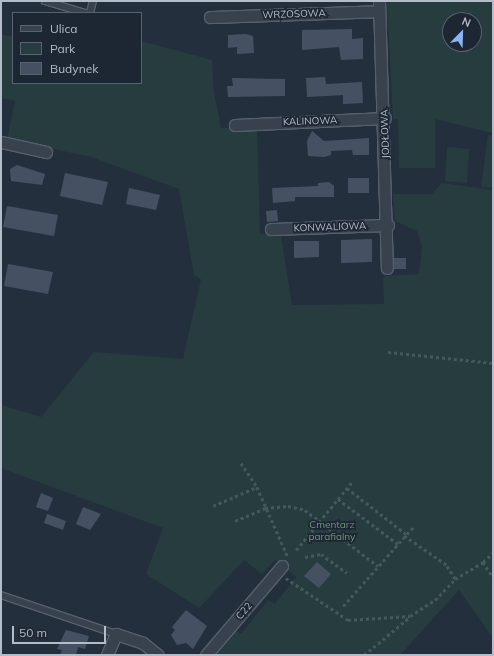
<!DOCTYPE html>
<meta charset="utf-8">
<style>
body{margin:0}
#map{position:relative;width:494px;height:656px;overflow:hidden;background:#242f3e;font-family:Mulish,sans-serif}
div>[style]{position:absolute}
[style*='--x']{left:calc(var(--x)*1px);top:calc(var(--y)*1px);width:calc(var(--w)*1px);rotate:calc(var(--a)*1deg)}
.green>*{inset:0;background:#263c3f}
.building>*{inset:0;background:#455162}
.path>*{height:2.5px;margin-top:-1.25px;transform-origin:0;background:repeating-linear-gradient(90deg,#44595c 0 3px,transparent 0 6px)}
.roads{filter:drop-shadow(1px 0 #565f6c) drop-shadow(-1px 0 #565f6c) drop-shadow(0 1px #565f6c) drop-shadow(0 -1px #565f6c)}
.service>*{height:5.5px;margin:-2.75px;padding:0 2.75px;transform-origin:2.75px;border-radius:2.75px;background:#38414e}
.minor>*{height:11px;margin:-5.5px;padding:0 5.5px;transform-origin:5.5px;border-radius:5.5px;background:#38414e}
span{translate:-50% -50%;white-space:nowrap;text-align:center;line-height:1.15;-webkit-text-stroke:3.5px #1d2633;paint-order:stroke}
.street-label{font-size:10px;color:#b4bcc9}
.park-label{font-size:10px;color:#6b9a76}
.frame{position:absolute;inset:0;border:2px solid #b4bcc9;pointer-events:none}
.legend{position:absolute;left:12px;top:12px;width:130px;height:72px;box-sizing:border-box;background:#1d2633;border:1px solid #59626f;margin:0;padding:5px 7px;list-style:none;font-size:12px;color:#b4bcc9}
.legend li{display:flex;align-items:center;gap:8px;height:20px}
.legend b{width:20px;border:1px solid #59626f}
.north{position:absolute;left:442px;top:12px;width:40px;height:40px;box-sizing:border-box;background:#1d2633;border:1px solid #59626f;border-radius:50%;rotate:23deg;font-size:11px;font-weight:700;line-height:16px;text-align:center;color:#b4bcc9}
.north::after{content:'';display:block;margin:auto;width:14px;height:18px;background:#8ab4f8;clip-path:polygon(50% 0,100% 100%,50% 72%,0 100%)}
.scale{position:absolute;left:12px;top:626px;width:94px;height:18px;box-sizing:border-box;border:2px solid #b4bcc9;border-top:0;padding-left:5px;font-size:12px;line-height:14px;white-space:nowrap;color:#b4bcc9;-webkit-text-stroke:3px #1d2633;paint-order:stroke}
</style>
<div id="map">
<div class="green">
<i style="clip-path:polygon(evenodd,387px 1px,493px 1px,493px 133px,435px 119px,435px 168px,399px 168px,398px 119px,393px 119px,387px 1px,450px 20px,474px 20px,474px 44px,450px 44px,450px 20px)"></i>
<i style="clip-path:polygon(1px 34px,13px 37px,13px 83px,141px 83px,141px 41px,212px 60px,214px 92px,221px 128px,257px 128px,260px 234px,281px 236px,292px 305px,384px 304px,383px 276px,419px 274px,422px 247px,417px 231px,395px 221px,393px 194px,432px 194px,442px 183px,493px 190px,493px 638px,459px 590px,400px 655px,216px 655px,235px 631px,241px 634px,268px 600px,275px 604px,296px 577px,275px 560px,262px 574px,244px 560px,199px 608px,146px 574px,163px 528px,1px 468px,1px 405px,41px 417px,94px 352px,183px 359px,201px 279px,194px 275px,179px 189px,91px 157px,7px 139px,15px 101px,1px 98px)"></i>
<i style="clip-path:polygon(488px 135px,493px 136px,493px 188px,481px 187px)"></i>
<i style="clip-path:polygon(447px 147px,469px 149px,467px 183px,445px 181px)"></i>
</div>
<div class="building">
<i style="clip-path:polygon(352px 29px,352px 39px,363px 38px,363px 59px,341px 60px,339px 47px,302px 50px,302px 30px)"></i>
<i style="clip-path:polygon(246px 34px,253px 36px,254px 53px,237px 54px,237px 47px,228px 48px,228px 35px)"></i>
<i style="clip-path:polygon(325px 77px,326px 84px,362px 82px,363px 103px,343px 104px,343px 95px,307px 97px,306px 78px)"></i>
<i style="clip-path:polygon(232px 78px,285px 79px,285px 96px,228px 97px,227px 86px,233px 86px)"></i>
<i style="clip-path:polygon(312px 131px,324px 141px,369px 138px,369px 155px,353px 155px,352px 150px,331px 151px,331px 155px,324px 157px,308px 156px,307px 141px)"></i>
<i style="clip-path:polygon(17px 165px,45px 174px,42px 185px,11px 181px,10px 169px)"></i>
<i style="clip-path:polygon(65px 173px,108px 182px,102px 205px,60px 196px)"></i>
<i style="clip-path:polygon(348px 178px,369px 178px,369px 193px,348px 193px)"></i>
<i style="clip-path:polygon(329px 182px,334px 186px,334px 197px,295px 197px,295px 201px,273px 203px,272px 188px,318px 186px,318px 183px)"></i>
<i style="clip-path:polygon(129px 188px,160px 195px,156px 210px,126px 204px)"></i>
<i style="clip-path:polygon(7px 206px,58px 215px,54px 236px,3px 227px)"></i>
<i style="clip-path:polygon(277px 210px,278px 221px,267px 222px,266px 211px)"></i>
<i style="clip-path:polygon(372px 239px,372px 262px,341px 263px,341px 240px)"></i>
<i style="clip-path:polygon(294px 241px,319px 241px,319px 257px,294px 258px)"></i>
<i style="clip-path:polygon(394px 258px,406px 258px,406px 269px,394px 269px)"></i>
<i style="clip-path:polygon(8px 264px,53px 272px,48px 294px,4px 286px)"></i>
<i style="clip-path:polygon(41px 493px,53px 498px,48px 511px,36px 507px)"></i>
<i style="clip-path:polygon(83px 507px,101px 514px,90px 530px,76px 524px)"></i>
<i style="clip-path:polygon(47px 514px,66px 521px,63px 530px,44px 523px)"></i>
<i style="clip-path:polygon(317px 562px,331px 574px,319px 588px,304px 576px)"></i>
<i style="clip-path:polygon(186px 610px,207px 626px,193px 649px,186px 643px,177px 645px,171px 635px,175px 630px,172px 627px)"></i>
<i style="clip-path:polygon(66px 630px,89px 636px,85px 649px,78px 647px,76px 655px,60px 655px,62px 650px,57px 649px)"></i>
</div>
<div class="path">
<i style="--x:388;--y:352;--w:106;--a:6"></i>
<i style="--x:241;--y:463;--w:29;--a:56"></i>
<i style="--x:257;--y:487;--w:77;--a:66.1"></i>
<i style="--x:347;--y:488;--w:75;--a:37.9"></i>
<i style="--x:338;--y:499;--w:75;--a:36.9"></i>
<i style="--x:213;--y:506;--w:48;--a:-23.4"></i>
<i style="--x:235;--y:521;--w:33;--a:-23"></i>
<i style="--x:265;--y:508;--w:23;--a:-5"></i>
<i style="--x:288;--y:506;--w:17;--a:13"></i>
<i style="--x:305;--y:510;--w:92;--a:37.5"></i>
<i style="--x:296;--y:550;--w:87;--a:-50.6"></i>
<i style="--x:305;--y:557;--w:16;--a:-11"></i>
<i style="--x:321;--y:554;--w:32;--a:36"></i>
<i style="--x:483;--y:562;--w:13;--a:-42"></i>
<i style="--x:286;--y:578;--w:75;--a:34.1"></i>
<i style="--x:348;--y:620;--w:62;--a:-3.7"></i>
<i style="--x:410;--y:616;--w:30;--a:-33"></i>
<i style="--x:435;--y:600;--w:29;--a:-46"></i>
<i style="--x:455;--y:579;--w:17;--a:-123"></i>
<i style="--x:446;--y:565;--w:51;--a:-145.4"></i>
<i style="--x:455;--y:579;--w:33;--a:-31"></i>
<i style="--x:483;--y:562;--w:18;--a:56"></i>
<i style="--x:343;--y:606;--w:107;--a:-48.4"></i>
<i style="--x:364;--y:655;--w:60;--a:-39.6"></i>
</div>
<div class="roads">
<div class="service">
<i style="--x:45;--y:1;--w:42;--a:16.7"></i>
<i style="--x:90;--y:13;--w:12;--a:-76"></i>
<i style="--x:1;--y:595;--w:121;--a:18.7"></i>
</div>
<div class="minor">
<i style="--x:379;--y:1;--w:267;--a:88.3"></i>
<i style="--x:210;--y:17;--w:169;--a:-2"></i>
<i style="--x:235;--y:125;--w:150;--a:-2.7"></i>
<i style="--x:1;--y:142;--w:46;--a:12.5"></i>
<i style="--x:271;--y:229;--w:117;--a:-2"></i>
<i style="--x:107;--y:655;--w:23;--a:-67"></i>
<i style="--x:116;--y:634;--w:28;--a:18"></i>
<i style="--x:143;--y:643;--w:19;--a:39"></i>
<i style="--x:206;--y:655;--w:117;--a:-49.5"></i>
</div>
</div>
<div class="street-label">
<span style="left:294px;top:14px;rotate:-2deg">WRZOSOWA</span>
<span style="left:310px;top:121px;rotate:-2deg">KALINOWA</span>
<span style="left:385px;top:134px;rotate:-92deg">JODŁOWA</span>
<span style="left:330px;top:227px;rotate:-2deg">KONWALIOWA</span>
<span style="left:244px;top:611px;rotate:-49deg">C22</span>
</div>
<div class="park-label">
<span style="left:332px;top:530px">Cmentarz<br>parafialny</span>
</div>
<div class="frame"></div>
<ul class="legend">
<li><b style="height:5px;background:#38414e"></b>Ulica</li>
<li><b style="height:11px;background:#263c3f"></b>Park</li>
<li><b style="height:11px;background:#455162"></b>Budynek</li>
</ul>
<div class="north">N</div>
<div class="scale">50 m</div>
</div>
